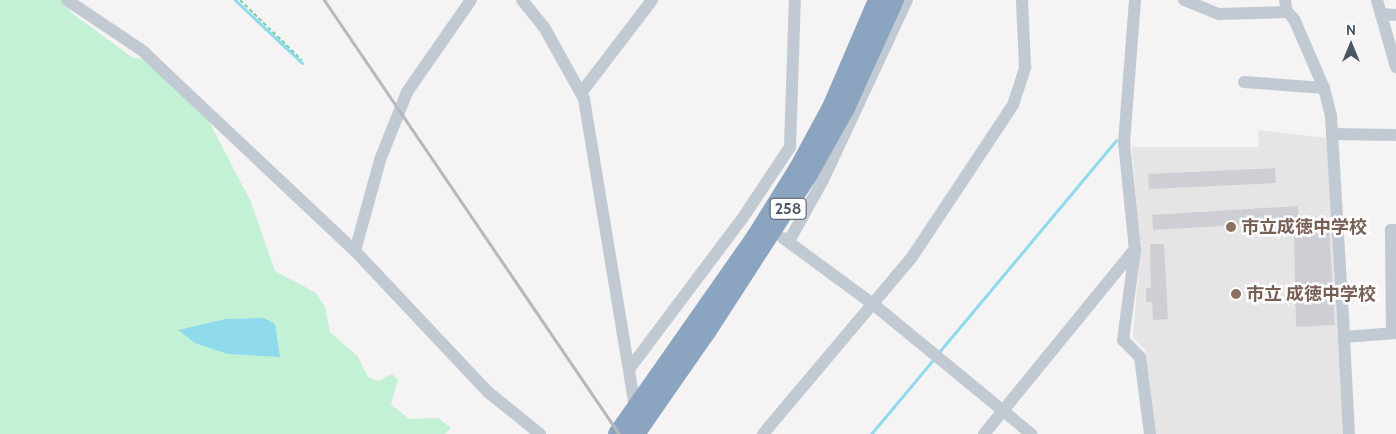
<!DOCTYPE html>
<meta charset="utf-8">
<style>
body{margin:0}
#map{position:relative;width:1396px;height:434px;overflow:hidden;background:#f5f3f3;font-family:Cabin,"Noto Sans JP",sans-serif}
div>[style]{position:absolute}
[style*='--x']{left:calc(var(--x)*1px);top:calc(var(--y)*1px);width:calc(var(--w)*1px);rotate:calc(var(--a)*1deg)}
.education>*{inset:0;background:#e6e4e5}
.green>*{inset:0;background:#c3f1d5}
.water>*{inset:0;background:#90daee}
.stream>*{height:3px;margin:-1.5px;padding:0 1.5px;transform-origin:1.5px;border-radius:1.5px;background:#90daee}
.building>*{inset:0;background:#cdcfd5}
.path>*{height:2px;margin-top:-1px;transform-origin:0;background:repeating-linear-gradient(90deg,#7ad0a6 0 4px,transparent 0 6.5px)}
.minor>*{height:12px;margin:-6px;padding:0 6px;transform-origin:6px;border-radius:6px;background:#c1cad2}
.highway>*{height:18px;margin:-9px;padding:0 9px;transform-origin:9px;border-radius:9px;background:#8ba5c1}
.rail>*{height:3px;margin:-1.5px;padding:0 1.5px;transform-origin:1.5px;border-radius:1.5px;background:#b5b8bd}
.dots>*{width:14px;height:14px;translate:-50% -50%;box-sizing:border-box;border:2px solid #fff;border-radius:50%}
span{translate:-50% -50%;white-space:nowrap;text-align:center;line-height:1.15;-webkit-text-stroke:5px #fff;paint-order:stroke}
.shield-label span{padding:1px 4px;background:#fff;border:1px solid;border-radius:4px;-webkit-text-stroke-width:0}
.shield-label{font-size:16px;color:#4a5661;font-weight:700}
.education-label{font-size:18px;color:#785e54;font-weight:700}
.left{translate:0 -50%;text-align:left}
.north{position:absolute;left:1326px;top:20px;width:50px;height:50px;-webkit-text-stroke:4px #fff;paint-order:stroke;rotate:0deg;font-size:14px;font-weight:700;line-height:20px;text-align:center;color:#4a5661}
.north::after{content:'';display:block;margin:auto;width:18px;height:22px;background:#4a5661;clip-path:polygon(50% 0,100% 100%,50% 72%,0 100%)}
</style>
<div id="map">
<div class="education">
<i style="clip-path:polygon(1258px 130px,1327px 138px,1346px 434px,1155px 434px,1145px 350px,1133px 337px,1140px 251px,1132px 147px,1259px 147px)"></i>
</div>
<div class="green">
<i style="clip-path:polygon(0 0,61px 0,73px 14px,133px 58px,154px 59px,201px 106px,251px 202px,275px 271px,316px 293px,325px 307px,330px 332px,358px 357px,368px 377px,378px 381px,392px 374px,398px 380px,391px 404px,409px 419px,438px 418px,451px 428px,445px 434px,0 434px)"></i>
</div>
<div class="water">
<i style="clip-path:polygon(264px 318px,275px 324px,280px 357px,228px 354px,195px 343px,178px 330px,226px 319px)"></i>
</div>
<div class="stream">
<i style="--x:235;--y:0;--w:92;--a:43.2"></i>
<i style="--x:939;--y:352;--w:276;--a:-50.1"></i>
<i style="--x:871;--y:434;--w:95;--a:-50.1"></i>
</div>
<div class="building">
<i style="clip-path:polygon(1275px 168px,1276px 183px,1149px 189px,1148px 174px)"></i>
<i style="clip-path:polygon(1298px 206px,1299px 221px,1153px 230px,1152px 215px)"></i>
<i style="clip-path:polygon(1329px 225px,1335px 325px,1296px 327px,1294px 227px)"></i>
<i style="clip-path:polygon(1150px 244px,1164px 244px,1168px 319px,1153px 320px,1152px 302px,1146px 302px,1146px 288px,1151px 288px)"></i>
</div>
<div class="path">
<i style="--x:240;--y:0;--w:86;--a:44.1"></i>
</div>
<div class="minor">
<i style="--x:67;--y:0;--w:92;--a:33.9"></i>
<i style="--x:143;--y:51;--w:33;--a:44"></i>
<i style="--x:167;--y:74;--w:258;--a:43.3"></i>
<i style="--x:355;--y:251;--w:194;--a:46.7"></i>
<i style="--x:488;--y:392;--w:67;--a:38.9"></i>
<i style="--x:522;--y:0;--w:35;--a:51"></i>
<i style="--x:544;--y:27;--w:82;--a:60.9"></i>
<i style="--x:584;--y:99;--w:317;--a:80.6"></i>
<i style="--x:1135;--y:0;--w:142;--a:94.4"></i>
<i style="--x:1124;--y:142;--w:109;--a:84.2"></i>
<i style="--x:1135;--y:250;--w:91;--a:97.6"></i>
<i style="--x:1123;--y:340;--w:24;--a:45"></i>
<i style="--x:1140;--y:357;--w:78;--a:82.6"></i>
<i style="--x:1184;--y:0;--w:38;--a:22"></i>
<i style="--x:1219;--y:14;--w:68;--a:-1.7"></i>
<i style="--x:1285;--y:0;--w:12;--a:81"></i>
<i style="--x:1287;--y:12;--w:10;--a:45"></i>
<i style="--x:1294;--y:19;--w:75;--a:66.5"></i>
<i style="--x:1324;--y:88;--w:29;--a:76"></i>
<i style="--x:1331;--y:116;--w:221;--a:86.6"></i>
<i style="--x:1377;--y:0;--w:70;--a:74.2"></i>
<i style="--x:1381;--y:14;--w:15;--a:4"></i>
<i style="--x:1244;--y:82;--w:80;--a:4.3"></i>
<i style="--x:581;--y:93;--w:117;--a:-52.6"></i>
<i style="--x:1332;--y:134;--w:64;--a:0.9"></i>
<i style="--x:783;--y:238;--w:112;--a:36.3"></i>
<i style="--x:873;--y:304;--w:205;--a:39.4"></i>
<i style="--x:789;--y:241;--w:70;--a:-60.9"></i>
<i style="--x:823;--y:180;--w:199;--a:-65"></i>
<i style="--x:355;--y:251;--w:94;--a:-74.6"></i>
<i style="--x:380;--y:160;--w:73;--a:-68.3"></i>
<i style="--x:407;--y:92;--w:112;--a:-55.2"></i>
<i style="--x:1392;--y:333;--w:103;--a:-90.6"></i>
<i style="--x:1391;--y:230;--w:5;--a:0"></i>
<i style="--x:630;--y:368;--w:186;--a:-53.1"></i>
<i style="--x:742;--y:219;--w:87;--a:-56.3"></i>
<i style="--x:790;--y:147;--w:147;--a:-88.1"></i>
<i style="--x:763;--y:434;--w:231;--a:-49.9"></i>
<i style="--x:912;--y:257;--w:182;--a:-56.4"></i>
<i style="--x:1013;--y:105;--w:40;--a:-72"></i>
<i style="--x:1025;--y:67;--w:67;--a:-92.6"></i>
<i style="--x:984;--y:434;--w:237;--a:-50.8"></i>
<i style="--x:1349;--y:434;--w:97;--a:-93"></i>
<i style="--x:1344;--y:337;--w:52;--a:-4.4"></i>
</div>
<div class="highway">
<i style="--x:617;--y:434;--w:241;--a:-55"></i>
<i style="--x:755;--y:237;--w:81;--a:-58.1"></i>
<i style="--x:798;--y:168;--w:72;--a:-61.6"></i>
<i style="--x:832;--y:105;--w:114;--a:-66.8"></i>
<i style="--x:636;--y:434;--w:124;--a:-55.2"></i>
<i style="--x:707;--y:332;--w:186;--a:-57.1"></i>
<i style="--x:808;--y:176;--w:78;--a:-60.8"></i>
<i style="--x:846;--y:108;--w:119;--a:-65.6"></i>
</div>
<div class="rail">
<i style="--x:324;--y:0;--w:525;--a:55.8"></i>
</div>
<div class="dots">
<i style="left:1231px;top:227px;background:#8d6e63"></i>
<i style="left:1236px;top:294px;background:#8d6e63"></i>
</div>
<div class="shield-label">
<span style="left:788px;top:209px">258</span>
</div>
<div class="education-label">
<span class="left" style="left:1241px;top:227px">市立成徳中学校</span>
<span class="left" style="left:1246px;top:294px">市立 成徳中学校</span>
</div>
<div class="north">N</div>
</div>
